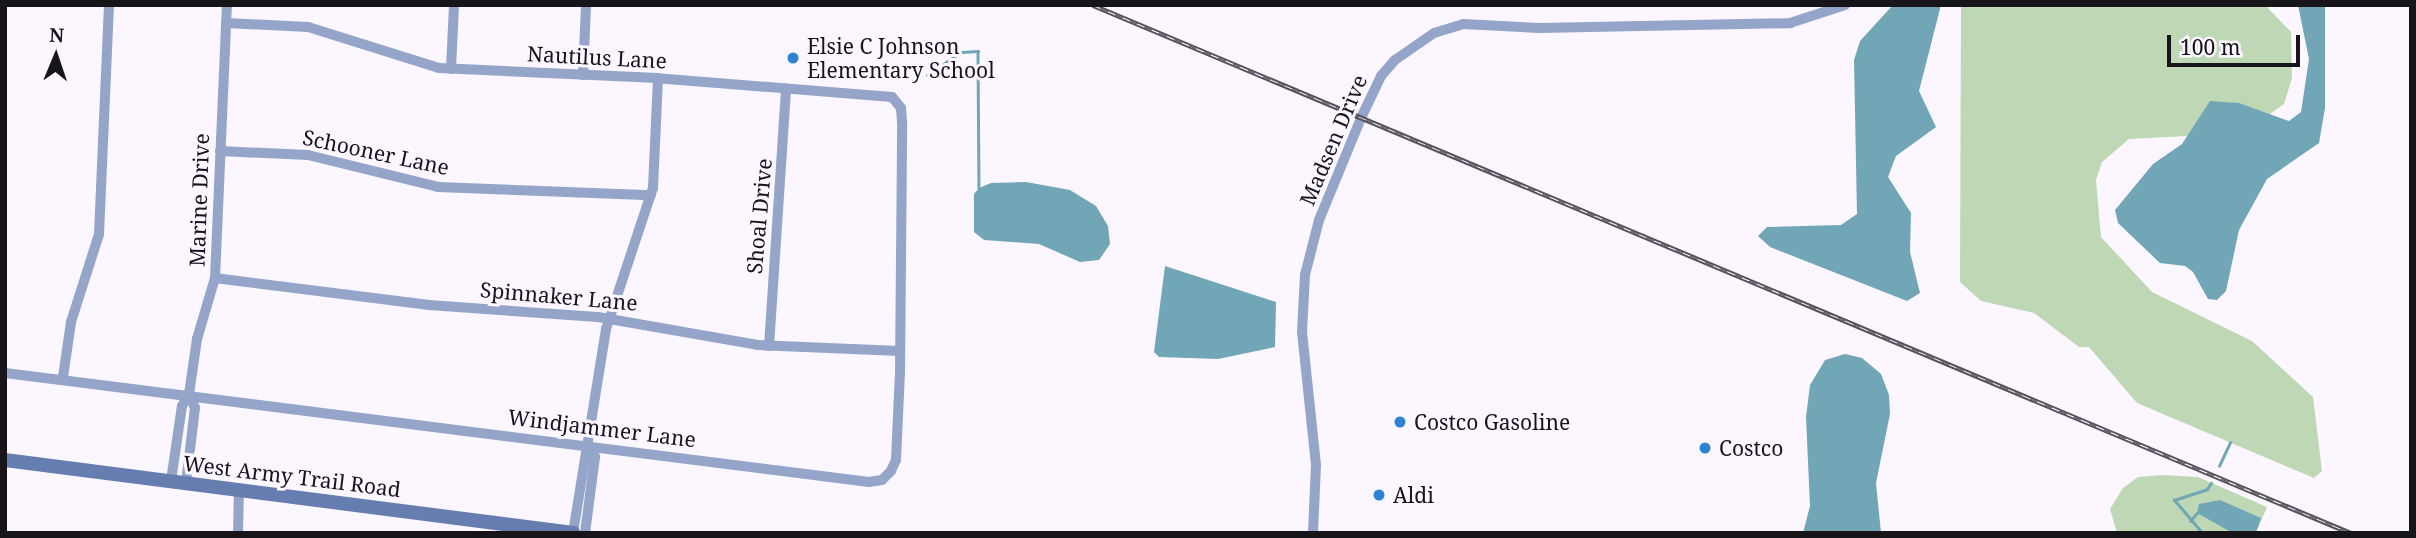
<!DOCTYPE html>
<style>
body{margin:0}
#map{position:relative;width:2416px;height:538px;overflow:hidden;background:#fbf6ff;font-family:"Noto Serif",serif}
div>[style]{position:absolute}
[style*='--x']{left:calc(var(--x)*1px);top:calc(var(--y)*1px);width:calc(var(--w)*1px);rotate:calc(var(--a)*1deg)}
.green>*{inset:0;background:#bed8b6}
.water>*{inset:0;background:#70a6b5}
.stream>*{height:2.5px;margin:-1.25px;padding:0 1.25px;transform-origin:1.25px;border-radius:1.25px;background:#70a6b5}
.minor>*{height:10px;margin:-5px;padding:0 5px;transform-origin:5px;border-radius:5px;background:#95a5c9}
.secondary>*{height:14px;margin:-7px;padding:0 7px;transform-origin:7px;border-radius:7px;background:#667daf}
.rail>*{height:5px;margin-top:-2.5px;transform-origin:0;background:repeating-linear-gradient(90deg,#fbf6ff 0 8px,#545257 0 16px);box-sizing:border-box;border-block:2px solid #545257}
.dots>*{width:19px;height:19px;translate:-50% -50%;box-sizing:border-box;border:4px solid #fbf6ff;border-radius:50%}
span{translate:-50% -50%;white-space:nowrap;text-align:center;line-height:1.15;-webkit-text-stroke:6px #fbf6ff;paint-order:stroke}
.poi-label{font-size:21px;color:#171519}
.left{translate:0 -50%;text-align:left}
.street-label{font-size:21px;color:#171519}
.frame{position:absolute;inset:0;border:7px solid #171519;pointer-events:none}
.north{position:absolute;left:21px;top:21px;width:70px;height:70px;-webkit-text-stroke:5px #fbf6ff;paint-order:stroke;rotate:2deg;font-size:19px;font-weight:700;line-height:28px;text-align:center;color:#171519}
.north::after{content:'';display:block;margin:auto;width:24px;height:32px;background:#171519;clip-path:polygon(50% 0,100% 100%,50% 72%,0 100%)}
.scale{position:absolute;left:2167px;top:35px;width:133px;height:32px;box-sizing:border-box;border:4px solid #171519;border-top:0;padding-left:9px;font-size:21px;line-height:24px;white-space:nowrap;color:#171519;-webkit-text-stroke:5px #fbf6ff;paint-order:stroke}
</style>
<div id="map">
<div class="green">
<i style="clip-path:polygon(1961px 5px,2265px 5px,2291px 32px,2292px 78px,2284px 104px,2267px 116px,2208px 135px,2129px 139px,2102px 162px,2096px 180px,2101px 237px,2152px 292px,2252px 341px,2313px 397px,2322px 471px,2314px 478px,2137px 403px,2089px 347px,2079px 347px,2034px 313px,1981px 301px,1960px 282px)"></i>
<i style="clip-path:polygon(2162px 475px,2198px 477px,2267px 507px,2256px 533px,2117px 533px,2110px 509px,2123px 488px,2138px 477px)"></i>
</div>
<div class="water">
<i style="clip-path:polygon(1893px 5px,1941px 5px,1919px 91px,1936px 127px,1896px 156px,1888px 177px,1911px 213px,1910px 252px,1920px 293px,1907px 301px,1770px 247px,1758px 236px,1767px 227px,1841px 225px,1857px 214px,1854px 60px,1860px 41px)"></i>
<i style="clip-path:polygon(2298px 5px,2325px 5px,2325px 108px,2319px 143px,2267px 179px,2239px 230px,2226px 291px,2217px 300px,2208px 299px,2193px 272px,2185px 266px,2160px 263px,2118px 223px,2115px 210px,2153px 164px,2182px 144px,2210px 101px,2239px 103px,2289px 121px,2301px 112px,2309px 59px)"></i>
<i style="clip-path:polygon(1026px 182px,1070px 190px,1096px 206px,1108px 226px,1110px 244px,1099px 260px,1080px 262px,1039px 244px,984px 240px,974px 232px,974px 194px,979px 188px,991px 183px)"></i>
<i style="clip-path:polygon(1165px 266px,1276px 302px,1275px 347px,1218px 359px,1159px 357px,1154px 352px)"></i>
<i style="clip-path:polygon(1845px 354px,1862px 358px,1881px 374px,1889px 395px,1890px 414px,1876px 483px,1881px 533px,1803px 533px,1810px 506px,1806px 417px,1810px 385px,1825px 360px)"></i>
<i style="clip-path:polygon(2220px 500px,2261px 518px,2256px 532px,2231px 532px,2197px 513px,2199px 504px)"></i>
</div>
<div class="stream">
<i style="--x:927;--y:75;--w:41;--a:-34.1"></i>
<i style="--x:961;--y:52;--w:17;--a:-3"></i>
<i style="--x:978;--y:51;--w:137;--a:89.6"></i>
<i style="--x:2219;--y:466;--w:26;--a:-65"></i>
<i style="--x:2190;--y:521;--w:11;--a:-49"></i>
<i style="--x:2202;--y:533;--w:43;--a:-130.3"></i>
<i style="--x:2174;--y:500;--w:35;--a:-18"></i>
<i style="--x:2207;--y:489;--w:7;--a:-56"></i>
</div>
<div class="minor">
<i style="--x:451;--y:69;--w:64;--a:-87.3"></i>
<i style="--x:583;--y:75;--w:70;--a:-87.5"></i>
<i style="--x:220;--y:151;--w:88;--a:2.6"></i>
<i style="--x:308;--y:155;--w:134;--a:13.8"></i>
<i style="--x:438;--y:187;--w:213;--a:2.2"></i>
<i style="--x:215;--y:278;--w:216;--a:7.2"></i>
<i style="--x:429;--y:305;--w:169;--a:4.1"></i>
<i style="--x:598;--y:317;--w:162;--a:9.9"></i>
<i style="--x:758;--y:345;--w:142;--a:2.4"></i>
<i style="--x:769;--y:346;--w:258;--a:-86.2"></i>
<i style="--x:5;--y:373;--w:871;--a:7.19"></i>
<i style="--x:869;--y:482;--w:13;--a:-9"></i>
<i style="--x:882;--y:480;--w:13;--a:-45"></i>
<i style="--x:891;--y:471;--w:12;--a:-66"></i>
<i style="--x:896;--y:460;--w:88;--a:-87.4"></i>
<i style="--x:900;--y:372;--w:250;--a:-89.5"></i>
<i style="--x:902;--y:122;--w:14;--a:-94"></i>
<i style="--x:901;--y:108;--w:14;--a:-129"></i>
<i style="--x:892;--y:97;--w:235;--a:-175.4"></i>
<i style="--x:658;--y:78;--w:219;--a:-177.4"></i>
<i style="--x:439;--y:68;--w:137;--a:-162.6"></i>
<i style="--x:308;--y:27;--w:82;--a:-177.2"></i>
<i style="--x:63;--y:377;--w:56;--a:-81.7"></i>
<i style="--x:71;--y:322;--w:92;--a:-72.3"></i>
<i style="--x:99;--y:234;--w:229;--a:-87.5"></i>
<i style="--x:171;--y:481;--w:76;--a:-81.7"></i>
<i style="--x:182;--y:406;--w:14;--a:-60"></i>
<i style="--x:189;--y:394;--w:56;--a:-81.7"></i>
<i style="--x:197;--y:339;--w:64;--a:-73.6"></i>
<i style="--x:215;--y:278;--w:273;--a:-87.5"></i>
<i style="--x:186;--y:483;--w:76;--a:-83.2"></i>
<i style="--x:195;--y:408;--w:15;--a:-113"></i>
<i style="--x:238;--y:533;--w:44;--a:-88.7"></i>
<i style="--x:573;--y:533;--w:207;--a:-80.8"></i>
<i style="--x:606;--y:329;--w:149;--a:-71.6"></i>
<i style="--x:653;--y:188;--w:110;--a:-87.4"></i>
<i style="--x:585;--y:533;--w:77;--a:-82.5"></i>
<i style="--x:595;--y:457;--w:12;--a:-114"></i>
<i style="--x:1313;--y:533;--w:68;--a:-87.5"></i>
<i style="--x:1316;--y:465;--w:134;--a:-96"></i>
<i style="--x:1302;--y:332;--w:57;--a:-87"></i>
<i style="--x:1305;--y:275;--w:57;--a:-75.7"></i>
<i style="--x:1319;--y:220;--w:110;--a:-67.6"></i>
<i style="--x:1361;--y:118;--w:47;--a:-64.5"></i>
<i style="--x:1381;--y:76;--w:21;--a:-49"></i>
<i style="--x:1395;--y:60;--w:47;--a:-34.7"></i>
<i style="--x:1434;--y:33;--w:30;--a:-17"></i>
<i style="--x:1463;--y:24;--w:76;--a:3"></i>
<i style="--x:1539;--y:28;--w:251;--a:-1.1"></i>
<i style="--x:1790;--y:23;--w:58;--a:-18.1"></i>
</div>
<div class="secondary">
<i style="--x:5;--y:460;--w:573;--a:7.32"></i>
</div>
<div class="rail">
<i style="--x:1093;--y:5;--w:1364;--a:22.77"></i>
</div>
<div class="dots">
<i style="left:793px;top:58px;background:#2c83d1"></i>
<i style="left:1400px;top:422px;background:#2c83d1"></i>
<i style="left:1705px;top:448px;background:#2c83d1"></i>
<i style="left:1379px;top:495px;background:#2c83d1"></i>
</div>
<div class="poi-label">
<span class="left" style="left:807px;top:58px">Elsie C Johnson<br>Elementary School</span>
<span class="left" style="left:1414px;top:422px">Costco Gasoline</span>
<span class="left" style="left:1719px;top:448px">Costco</span>
<span class="left" style="left:1393px;top:495px">Aldi</span>
</div>
<div class="street-label">
<span style="left:597px;top:57px;rotate:3deg">Nautilus Lane</span>
<span style="left:1333px;top:140px;rotate:-67deg">Madsen Drive</span>
<span style="left:376px;top:152px;rotate:12deg">Schooner Lane</span>
<span style="left:199px;top:200px;rotate:-88deg">Marine Drive</span>
<span style="left:759px;top:216px;rotate:-85deg">Shoal Drive</span>
<span style="left:559px;top:296px;rotate:5deg">Spinnaker Lane</span>
<span style="left:602px;top:428px;rotate:7deg">Windjammer Lane</span>
<span style="left:292px;top:476px;rotate:7deg">West Army Trail Road</span>
</div>
<div class="frame"></div>
<div class="north">N</div>
<div class="scale">100 m</div>
</div>
